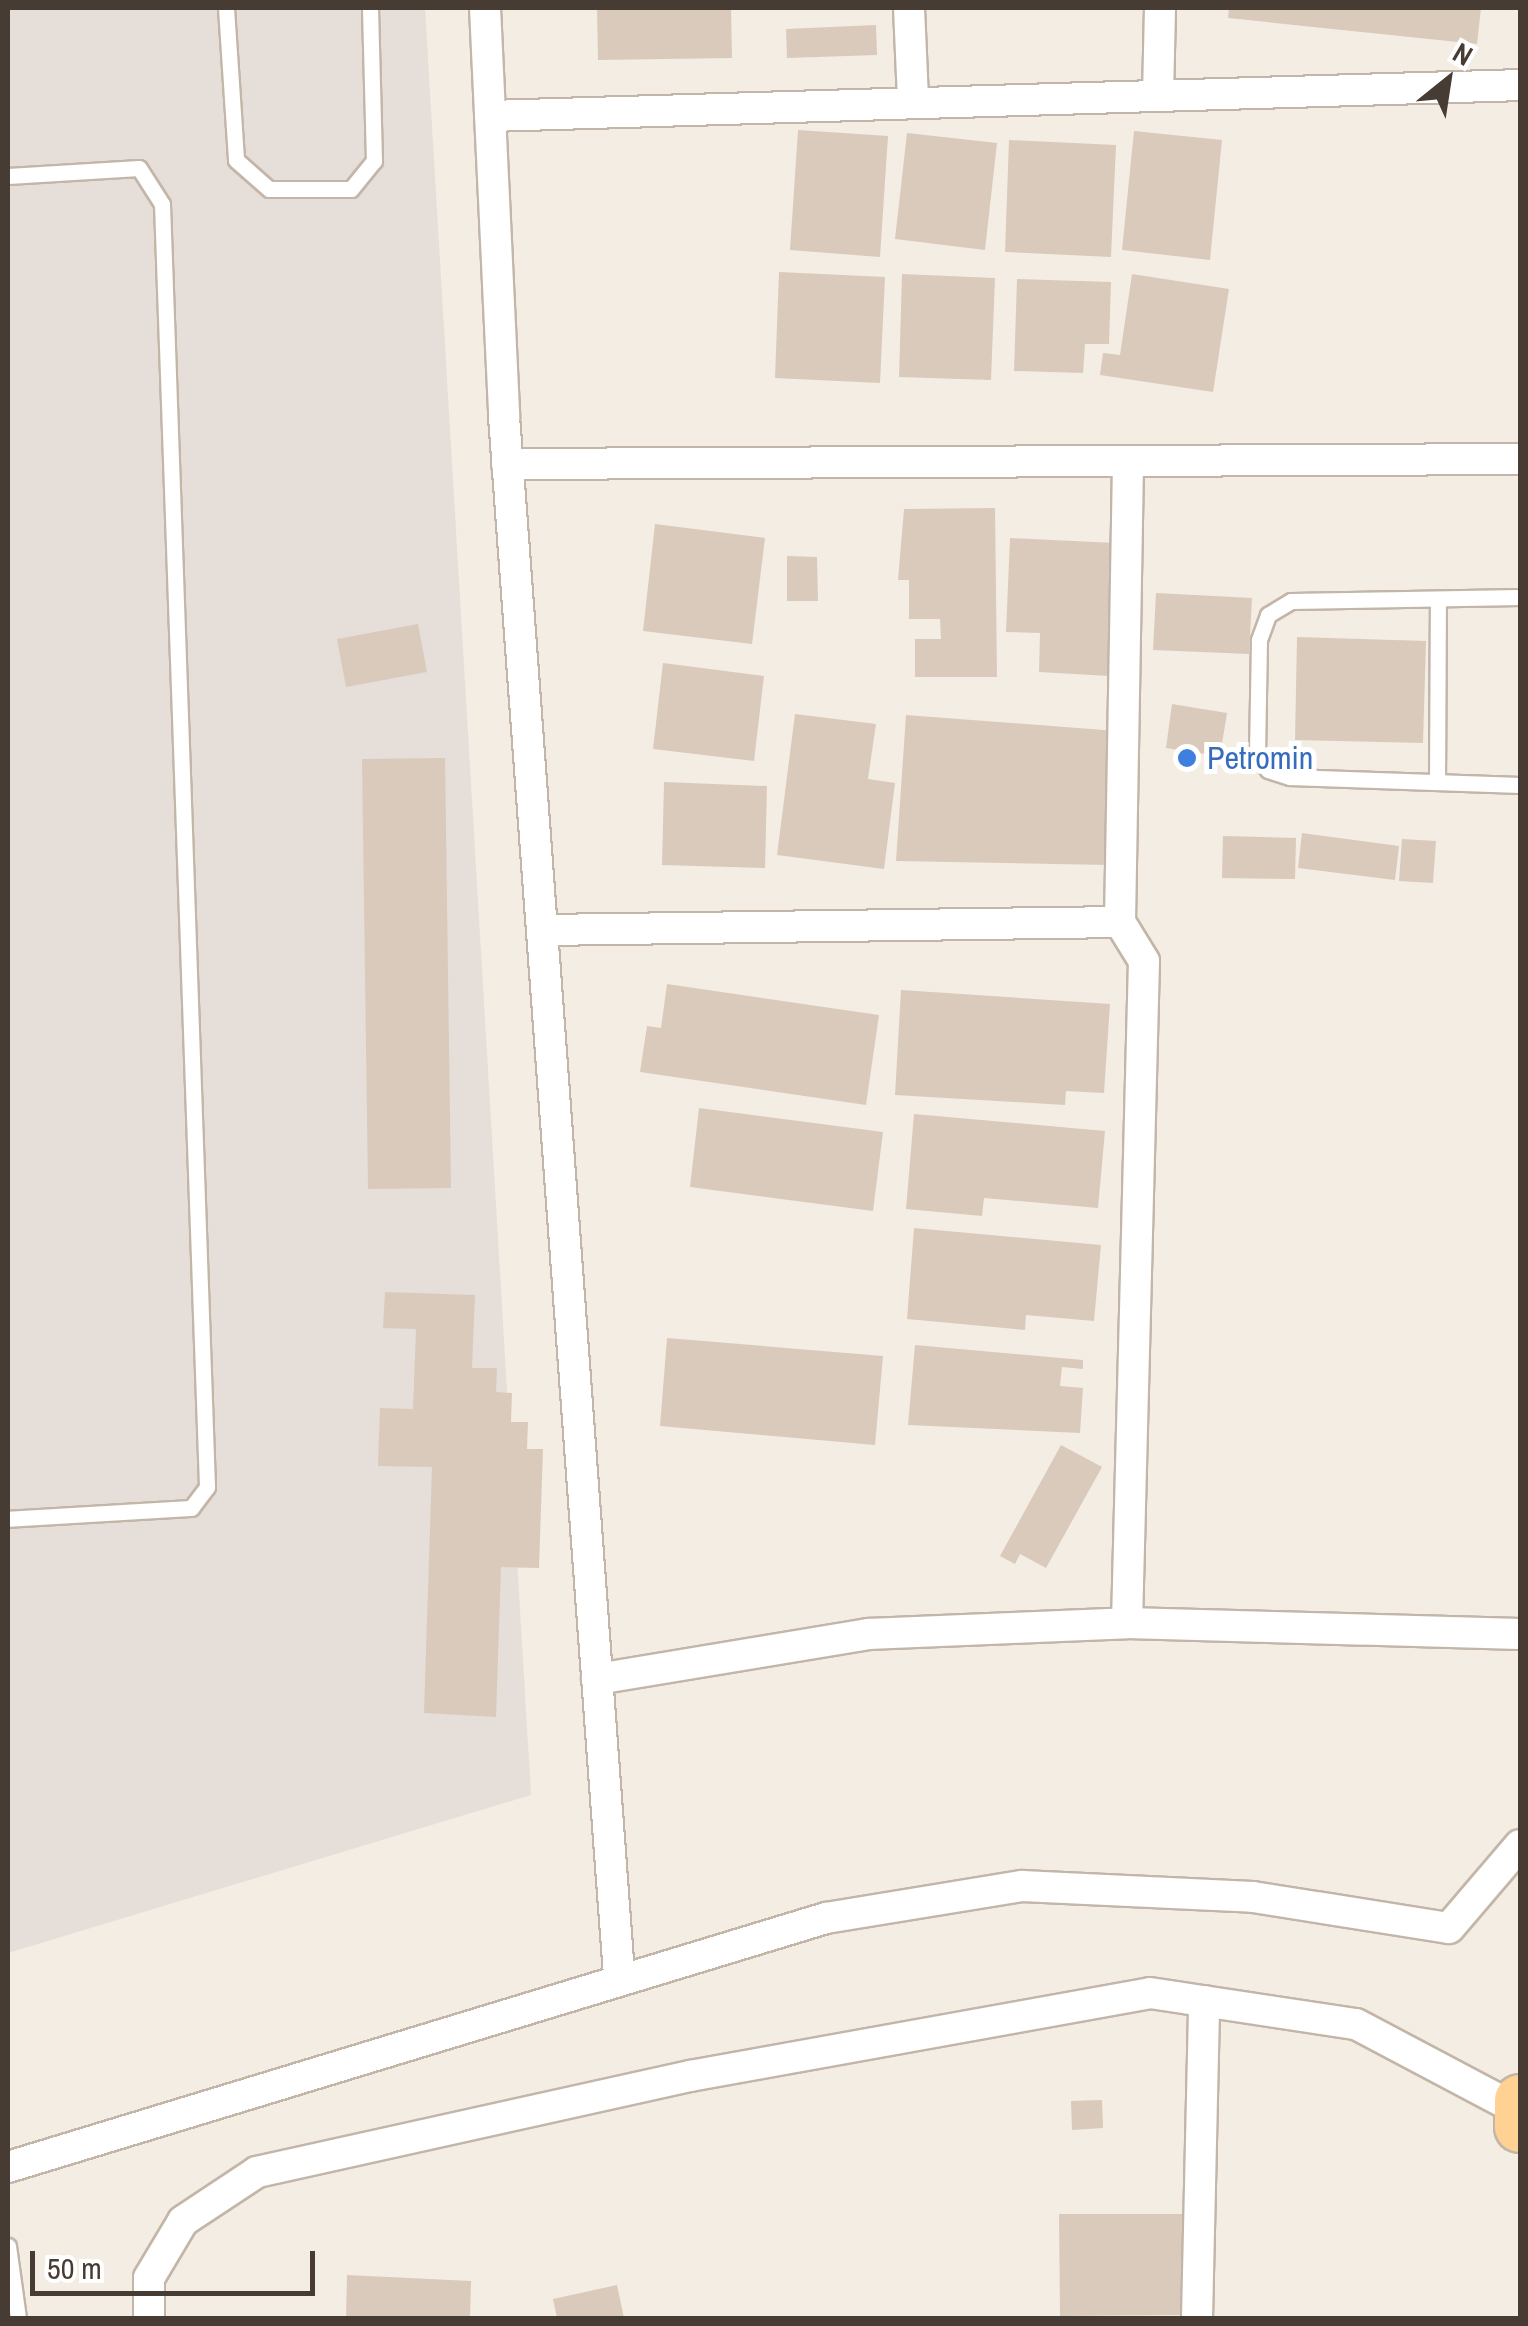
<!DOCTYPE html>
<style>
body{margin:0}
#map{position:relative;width:1528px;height:2326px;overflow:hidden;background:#f4ede4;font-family:"Archivo Narrow",sans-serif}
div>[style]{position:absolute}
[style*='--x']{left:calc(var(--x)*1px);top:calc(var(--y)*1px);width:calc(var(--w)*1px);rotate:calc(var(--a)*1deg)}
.industrial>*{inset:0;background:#e6ded9}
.building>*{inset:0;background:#dacabb}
.roads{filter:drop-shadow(2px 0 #c3b6a8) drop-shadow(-2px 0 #c3b6a8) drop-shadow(0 2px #c3b6a8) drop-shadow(0 -2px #c3b6a8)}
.service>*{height:15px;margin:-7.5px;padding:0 7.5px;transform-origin:7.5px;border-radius:7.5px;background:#fff}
.minor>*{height:30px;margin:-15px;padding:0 15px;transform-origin:15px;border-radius:15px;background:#fff}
.primary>*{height:50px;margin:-25px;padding:0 25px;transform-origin:25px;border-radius:25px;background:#ffd192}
.dots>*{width:28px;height:28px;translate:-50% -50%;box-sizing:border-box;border:5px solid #fff;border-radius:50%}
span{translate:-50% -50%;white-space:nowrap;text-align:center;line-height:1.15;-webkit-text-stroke:10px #fff;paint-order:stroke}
.shop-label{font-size:32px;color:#366cbe}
.left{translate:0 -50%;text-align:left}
.frame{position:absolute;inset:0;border:10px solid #473c33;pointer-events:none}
.north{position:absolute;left:1398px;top:30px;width:100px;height:100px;-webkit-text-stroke:8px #fff;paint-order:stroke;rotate:30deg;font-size:28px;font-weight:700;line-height:40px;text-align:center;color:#473c33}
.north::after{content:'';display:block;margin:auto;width:35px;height:45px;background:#473c33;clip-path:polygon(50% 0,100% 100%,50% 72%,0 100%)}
.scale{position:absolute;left:30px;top:2251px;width:285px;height:45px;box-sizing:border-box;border:5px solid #473c33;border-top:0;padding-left:12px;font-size:30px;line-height:35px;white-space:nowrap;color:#473c33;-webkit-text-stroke:8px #fff;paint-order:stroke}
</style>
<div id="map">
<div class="industrial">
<i style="clip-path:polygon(8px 8px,425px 8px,531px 1795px,8px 1953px)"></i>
</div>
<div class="building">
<i style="clip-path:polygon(597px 8px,731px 8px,732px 58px,598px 60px)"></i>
<i style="clip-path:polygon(1229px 8px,1481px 8px,1477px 44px,1228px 18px)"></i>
<i style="clip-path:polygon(876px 25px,877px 55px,787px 58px,786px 29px)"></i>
<i style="clip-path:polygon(798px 130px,888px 136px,880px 257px,790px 250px)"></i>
<i style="clip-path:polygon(1134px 131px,1222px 140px,1210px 260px,1122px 250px)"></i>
<i style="clip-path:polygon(907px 133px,997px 143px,985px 250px,895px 239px)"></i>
<i style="clip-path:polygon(1009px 140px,1116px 145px,1111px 257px,1005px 252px)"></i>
<i style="clip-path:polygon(779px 272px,885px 277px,880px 383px,775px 378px)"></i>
<i style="clip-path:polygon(902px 274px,995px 278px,991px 380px,899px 377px)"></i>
<i style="clip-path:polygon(1132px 274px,1229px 289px,1213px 392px,1100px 375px,1103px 353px,1120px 355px)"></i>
<i style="clip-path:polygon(1017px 279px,1111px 282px,1109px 344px,1085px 344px,1083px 373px,1014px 371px)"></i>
<i style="clip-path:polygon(995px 508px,997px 677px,915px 677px,915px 639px,941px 639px,940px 619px,909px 619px,909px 580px,898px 580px,904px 509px)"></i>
<i style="clip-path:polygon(655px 524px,765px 538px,752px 644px,643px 631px)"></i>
<i style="clip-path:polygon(1010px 538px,1115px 543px,1109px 676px,1039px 672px,1040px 633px,1006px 632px)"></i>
<i style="clip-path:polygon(787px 556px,817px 557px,818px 601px,787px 601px)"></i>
<i style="clip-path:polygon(1156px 593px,1252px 598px,1249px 654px,1153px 650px)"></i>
<i style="clip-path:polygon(418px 624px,427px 672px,346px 687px,337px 639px)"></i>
<i style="clip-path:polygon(1297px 637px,1426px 641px,1423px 743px,1295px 740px)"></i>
<i style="clip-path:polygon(663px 663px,764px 676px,754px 761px,653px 749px)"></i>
<i style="clip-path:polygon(1172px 704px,1227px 713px,1220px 756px,1166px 748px)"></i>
<i style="clip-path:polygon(795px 714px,876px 724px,868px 779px,895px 783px,884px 869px,777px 855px)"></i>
<i style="clip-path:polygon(906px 715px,1117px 731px,1108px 865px,896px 861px)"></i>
<i style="clip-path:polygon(445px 758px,451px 1188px,368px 1189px,362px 759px)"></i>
<i style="clip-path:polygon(664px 782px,767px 786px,765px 868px,662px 865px)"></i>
<i style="clip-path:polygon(1302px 833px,1399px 846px,1395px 880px,1298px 868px)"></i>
<i style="clip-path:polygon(1223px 836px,1296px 838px,1295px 879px,1222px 878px)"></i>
<i style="clip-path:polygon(1402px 839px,1436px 841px,1433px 883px,1399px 881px)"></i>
<i style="clip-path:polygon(667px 984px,879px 1015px,866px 1105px,640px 1072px,647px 1026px,661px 1028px)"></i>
<i style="clip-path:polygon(901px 990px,1110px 1004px,1104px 1093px,1066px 1091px,1065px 1105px,895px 1095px)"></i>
<i style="clip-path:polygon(699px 1108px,883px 1132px,873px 1211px,690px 1187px)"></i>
<i style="clip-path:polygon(914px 1114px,1105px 1131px,1098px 1208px,984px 1198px,982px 1216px,906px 1209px)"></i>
<i style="clip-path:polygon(914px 1228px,1101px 1245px,1094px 1321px,1026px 1315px,1025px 1330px,907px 1319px)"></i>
<i style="clip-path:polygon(385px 1292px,475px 1295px,472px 1368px,497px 1368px,496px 1392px,512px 1393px,511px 1422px,528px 1422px,527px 1449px,543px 1449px,539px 1568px,501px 1567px,496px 1717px,424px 1713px,432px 1467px,378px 1466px,380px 1408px,413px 1409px,416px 1329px,383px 1328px)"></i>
<i style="clip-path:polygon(667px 1338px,883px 1356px,875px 1445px,660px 1426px)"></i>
<i style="clip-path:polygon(915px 1345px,1083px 1360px,1083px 1369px,1062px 1367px,1060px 1386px,1083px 1388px,1080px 1433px,908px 1425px)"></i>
<i style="clip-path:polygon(1061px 1445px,1102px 1467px,1046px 1568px,1020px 1554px,1015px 1564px,1000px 1556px)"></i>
<i style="clip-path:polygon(1102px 2100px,1103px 2128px,1072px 2130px,1071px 2101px)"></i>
<i style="clip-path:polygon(1059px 2214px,1188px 2214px,1189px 2315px,1060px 2316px)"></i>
<i style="clip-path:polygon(347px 2275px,471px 2281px,470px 2318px,346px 2318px)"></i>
<i style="clip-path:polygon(617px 2285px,624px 2318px,557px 2318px,553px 2299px)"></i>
</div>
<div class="roads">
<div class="service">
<i style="--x:226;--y:8;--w:152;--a:86.2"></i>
<i style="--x:236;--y:160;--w:44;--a:41.3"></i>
<i style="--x:269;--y:189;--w:82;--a:0"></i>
<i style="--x:351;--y:189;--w:36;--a:-51"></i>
<i style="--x:374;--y:161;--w:153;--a:-91.5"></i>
<i style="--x:8;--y:176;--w:131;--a:-3.5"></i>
<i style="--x:139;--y:168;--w:43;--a:57.4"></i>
<i style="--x:162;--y:204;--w:1284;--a:87.99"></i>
<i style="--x:207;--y:1487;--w:26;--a:127"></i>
<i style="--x:191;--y:1508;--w:183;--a:176.6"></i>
<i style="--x:1520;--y:597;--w:229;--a:179"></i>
<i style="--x:1291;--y:601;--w:27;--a:149"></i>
<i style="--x:1268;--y:615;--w:27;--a:110"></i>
<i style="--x:1259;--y:640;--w:112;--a:91"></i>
<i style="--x:1257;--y:752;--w:21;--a:59"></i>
<i style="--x:1268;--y:770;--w:23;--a:18"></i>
<i style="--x:1290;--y:777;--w:230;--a:2"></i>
<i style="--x:1437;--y:782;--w:183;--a:-89.7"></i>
<i style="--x:8;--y:2246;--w:73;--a:82.1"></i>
</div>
<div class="minor">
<i style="--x:485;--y:8;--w:408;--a:87.3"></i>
<i style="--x:504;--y:416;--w:1564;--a:85.78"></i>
<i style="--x:909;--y:8;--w:92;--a:87.5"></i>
<i style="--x:1158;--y:96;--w:88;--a:-88.7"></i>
<i style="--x:490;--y:116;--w:1030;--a:-1.72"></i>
<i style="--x:507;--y:464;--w:1013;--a:-0.28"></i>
<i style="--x:542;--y:930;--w:578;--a:-0.79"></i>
<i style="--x:1127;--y:1623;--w:662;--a:-88.53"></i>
<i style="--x:1144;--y:961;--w:46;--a:-121.6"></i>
<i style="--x:1120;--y:922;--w:461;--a:-89"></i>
<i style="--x:597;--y:1679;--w:275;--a:-9.4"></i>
<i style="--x:868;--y:1634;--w:259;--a:-2.4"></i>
<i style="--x:1127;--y:1623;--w:393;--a:1.6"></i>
<i style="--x:8;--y:2167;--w:855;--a:-16.93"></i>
<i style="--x:826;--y:1918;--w:199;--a:-9.3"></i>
<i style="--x:1022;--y:1886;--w:231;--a:2.7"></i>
<i style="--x:1253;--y:1897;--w:198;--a:9"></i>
<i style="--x:1449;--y:1928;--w:109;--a:-49.5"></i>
<i style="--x:149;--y:2318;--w:40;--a:-90"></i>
<i style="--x:149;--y:2278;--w:66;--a:-59.2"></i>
<i style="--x:183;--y:2221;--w:89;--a:-33.5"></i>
<i style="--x:257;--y:2172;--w:444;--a:-12.5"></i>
<i style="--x:690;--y:2076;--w:467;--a:-10.2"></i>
<i style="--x:1150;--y:1993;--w:208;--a:8.6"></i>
<i style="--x:1356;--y:2024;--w:186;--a:27.9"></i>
<i style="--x:1197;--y:2318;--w:317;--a:-88.7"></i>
</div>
<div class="primary">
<i style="--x:1520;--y:2100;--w:27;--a:90"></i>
</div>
</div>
<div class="dots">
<i style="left:1187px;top:758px;background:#3f7fe0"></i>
</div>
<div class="shop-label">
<span class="left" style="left:1207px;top:758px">Petromin</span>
</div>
<div class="frame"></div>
<div class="north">N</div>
<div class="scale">50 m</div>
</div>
